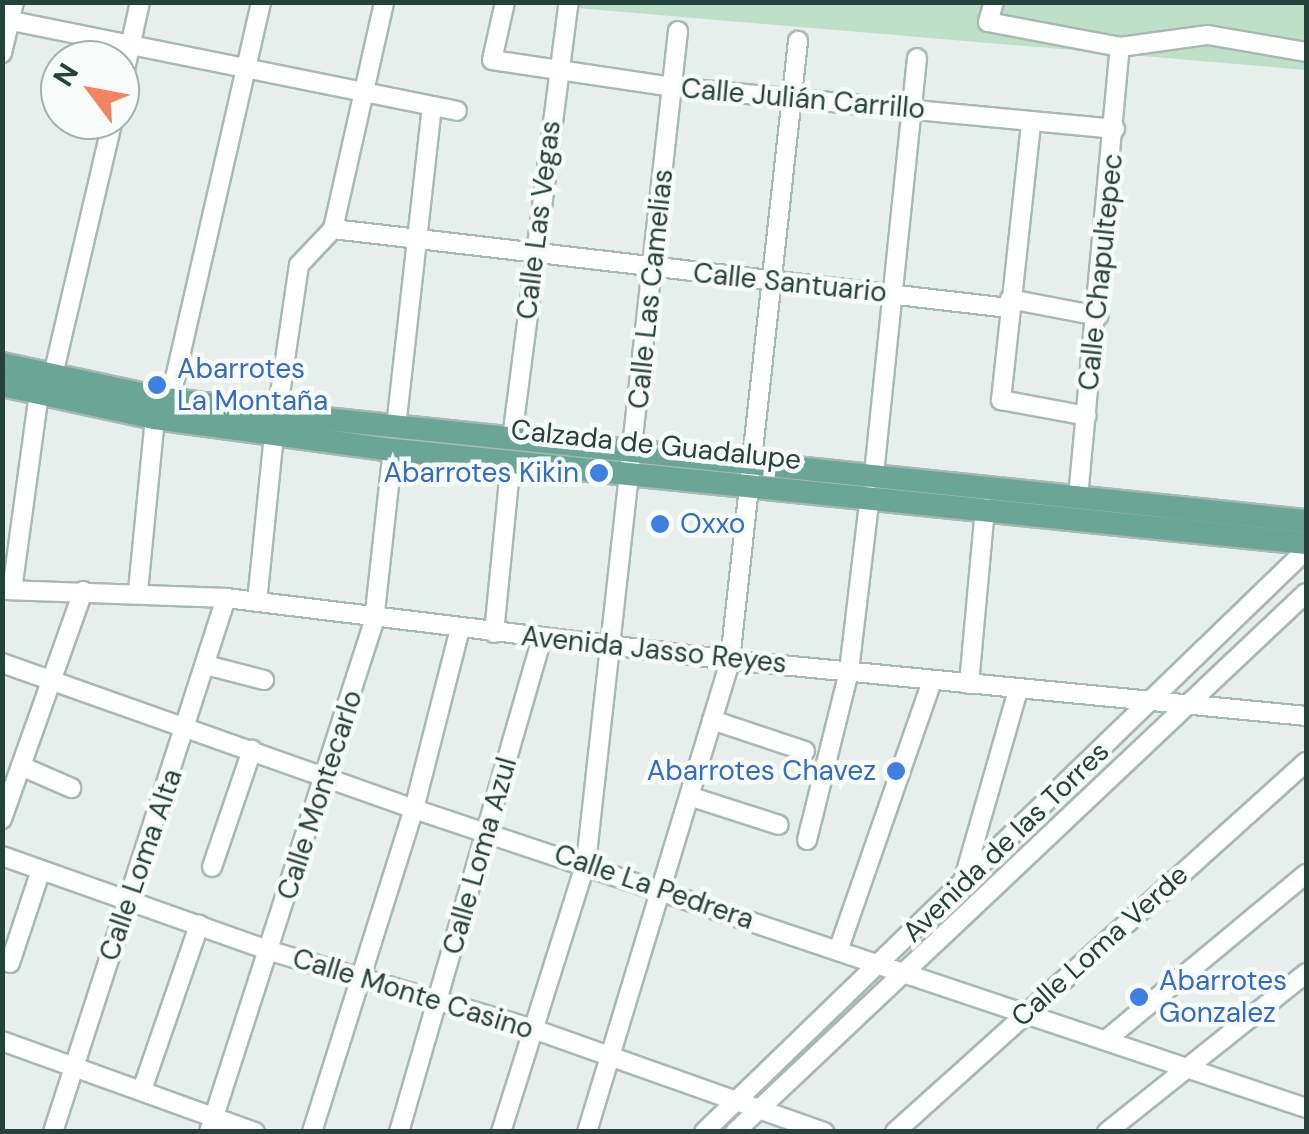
<!DOCTYPE html>
<meta charset="utf-8">
<style>
body{margin:0}
#map{position:relative;width:1309px;height:1134px;overflow:hidden;background:#e6efeb;font-family:"DM Sans",sans-serif}
div>[style]{position:absolute}
[style*='--x']{left:calc(var(--x)*1px);top:calc(var(--y)*1px);width:calc(var(--w)*1px);rotate:calc(var(--a)*1deg)}
.green>*{inset:0;background:#bfe0c8}
.roads{filter:drop-shadow(2px 0 #a8b8b2) drop-shadow(-2px 0 #a8b8b2) drop-shadow(0 2px #a8b8b2) drop-shadow(0 -2px #a8b8b2)}
.minor>*{height:18px;margin:-9px;padding:0 9px;transform-origin:9px;border-radius:9px;background:#fff}
.major>*{height:22px;margin:-11px;padding:0 11px;transform-origin:11px;border-radius:11px;background:#6aa596}
.dots>*{width:28px;height:28px;translate:-50% -50%;box-sizing:border-box;border:5px solid #f7fbf9;border-radius:50%}
span{translate:-50% -50%;white-space:nowrap;text-align:center;line-height:1.15;-webkit-text-stroke:9px #f7fbf9;paint-order:stroke}
.street-label{font-size:28px;color:#24423a}
.shop-label{font-size:28px;color:#366cbe}
.left{translate:0 -50%;text-align:left}
.right{translate:-100% -50%;text-align:right}
.frame{position:absolute;inset:0;border:5px solid #24423a;pointer-events:none}
.north{position:absolute;left:40px;top:40px;width:100px;height:100px;box-sizing:border-box;background:#f7fbf9;border:2px solid #a3b1ad;border-radius:50%;rotate:302deg;font-size:28px;font-weight:700;line-height:40px;text-align:center;color:#24423a}
.north::after{content:'';display:block;margin:auto;width:35px;height:45px;background:#f4845f;clip-path:polygon(50% 0,100% 100%,50% 72%,0 100%)}
</style>
<div id="map">
<div class="green">
<i style="clip-path:polygon(578px 2px,1306px 3px,1306px 70px,577px 8px)"></i>
</div>
<div class="roads">
<div class="minor">
<i style="--x:505;--y:2;--w:59;--a:102.6"></i>
<i style="--x:492;--y:60;--w:182;--a:8.5"></i>
<i style="--x:672;--y:87;--w:445;--a:5.4"></i>
<i style="--x:994;--y:2;--w:21;--a:107"></i>
<i style="--x:988;--y:22;--w:134;--a:10.7"></i>
<i style="--x:1120;--y:47;--w:89;--a:-7.8"></i>
<i style="--x:1208;--y:35;--w:99;--a:9.8"></i>
<i style="--x:2;--y:19;--w:464;--a:11.4"></i>
<i style="--x:2;--y:53;--w:52;--a:-76.8"></i>
<i style="--x:120;--y:92;--w:92;--a:-77.5"></i>
<i style="--x:1031;--y:124;--w:278;--a:96.2"></i>
<i style="--x:1001;--y:400;--w:87;--a:10.5"></i>
<i style="--x:333;--y:229;--w:681;--a:6.67"></i>
<i style="--x:1010;--y:299;--w:90;--a:10.9"></i>
<i style="--x:53;--y:375;--w:262;--a:-76.8"></i>
<i style="--x:277;--y:414;--w:151;--a:-81.6"></i>
<i style="--x:299;--y:265;--w:50;--a:-46.6"></i>
<i style="--x:333;--y:229;--w:233;--a:-77.3"></i>
<i style="--x:396;--y:427;--w:321;--a:-83.6"></i>
<i style="--x:512;--y:438;--w:440;--a:-82.6"></i>
<i style="--x:874;--y:474;--w:418;--a:-84.1"></i>
<i style="--x:1078;--y:497;--w:452;--a:-84.7"></i>
<i style="--x:2;--y:590;--w:224;--a:2"></i>
<i style="--x:226;--y:598;--w:508;--a:7.01"></i>
<i style="--x:730;--y:660;--w:579;--a:5.55"></i>
<i style="--x:12;--y:590;--w:199;--a:-82.2"></i>
<i style="--x:138;--y:591;--w:174;--a:-84.4"></i>
<i style="--x:155;--y:418;--w:23;--a:-50"></i>
<i style="--x:170;--y:400;--w:408;--a:-77.1"></i>
<i style="--x:257;--y:602;--w:168;--a:-84.2"></i>
<i style="--x:494;--y:633;--w:173;--a:-84.4"></i>
<i style="--x:2;--y:663;--w:437;--a:19.5"></i>
<i style="--x:414;--y:809;--w:941;--a:18.53"></i>
<i style="--x:206;--y:665;--w:60;--a:14.5"></i>
<i style="--x:969;--y:684;--w:177;--a:-84.8"></i>
<i style="--x:712;--y:720;--w:98;--a:18.4"></i>
<i style="--x:21;--y:766;--w:55;--a:23.7"></i>
<i style="--x:692;--y:797;--w:91;--a:17.8"></i>
<i style="--x:2;--y:819;--w:242;--a:-70.4"></i>
<i style="--x:807;--y:840;--w:174;--a:-76"></i>
<i style="--x:849;--y:671;--w:177;--a:-83.2"></i>
<i style="--x:2;--y:856;--w:284;--a:19.5"></i>
<i style="--x:270;--y:951;--w:277;--a:16.5"></i>
<i style="--x:536;--y:1030;--w:306;--a:19.5"></i>
<i style="--x:212;--y:867;--w:124;--a:-71.1"></i>
<i style="--x:963;--y:882;--w:200;--a:-74"></i>
<i style="--x:838;--y:951;--w:286;--a:-70.8"></i>
<i style="--x:10;--y:963;--w:95;--a:-71.6"></i>
<i style="--x:1106;--y:1040;--w:260;--a:-39.7"></i>
<i style="--x:2;--y:1041;--w:269;--a:19.8"></i>
<i style="--x:142;--y:1090;--w:175;--a:-70.9"></i>
<i style="--x:53;--y:1132;--w:561;--a:-72.05"></i>
<i style="--x:209;--y:1132;--w:537;--a:-72.1"></i>
<i style="--x:374;--y:621;--w:172;--a:-83.7"></i>
<i style="--x:312;--y:1132;--w:339;--a:-72.5"></i>
<i style="--x:414;--y:809;--w:186;--a:-75.7"></i>
<i style="--x:399;--y:1132;--w:514;--a:-73.86"></i>
<i style="--x:501;--y:1132;--w:282;--a:-72.5"></i>
<i style="--x:586;--y:863;--w:837;--a:-83.69"></i>
<i style="--x:587;--y:1132;--w:493;--a:-73.1"></i>
<i style="--x:730;--y:660;--w:623;--a:-83.73"></i>
<i style="--x:704;--y:1132;--w:837;--a:-44.03"></i>
<i style="--x:735;--y:1132;--w:785;--a:-43.35"></i>
<i style="--x:895;--y:1132;--w:553;--a:-41.99"></i>
<i style="--x:1107;--y:1132;--w:255;--a:-38.6"></i>
</div>
<div class="major">
<i style="--x:2;--y:364;--w:161;--a:12.2"></i>
<i style="--x:159;--y:398;--w:119;--a:7.7"></i>
<i style="--x:277;--y:414;--w:1035;--a:5.94"></i>
<i style="--x:2;--y:385;--w:157;--a:12.2"></i>
<i style="--x:155;--y:418;--w:240;--a:7.7"></i>
<i style="--x:393;--y:450;--w:918;--a:5.82"></i>
</div>
</div>
<div class="dots">
<i style="left:157px;top:385px;background:#3f7fe0"></i>
<i style="left:599px;top:473px;background:#3f7fe0"></i>
<i style="left:660px;top:524px;background:#3f7fe0"></i>
<i style="left:896px;top:771px;background:#3f7fe0"></i>
<i style="left:1139px;top:997px;background:#3f7fe0"></i>
</div>
<div class="street-label">
<span style="left:803px;top:99px;rotate:5deg">Calle Julián Carrillo</span>
<span style="left:539px;top:220px;rotate:-83deg">Calle Las Vegas</span>
<span style="left:1101px;top:272px;rotate:-84deg">Calle Chapultepec</span>
<span style="left:790px;top:283px;rotate:6deg">Calle Santuario</span>
<span style="left:651px;top:289px;rotate:-84deg">Calle Las Camelias</span>
<span style="left:656px;top:445px;rotate:6deg">Calzada de Guadalupe</span>
<span style="left:654px;top:650px;rotate:6deg">Avenida Jasso Reyes</span>
<span style="left:320px;top:795px;rotate:-72deg">Calle Montecarlo</span>
<span style="left:1006px;top:842px;rotate:-44deg">Avenida de las Torres</span>
<span style="left:480px;top:856px;rotate:-74deg">Calle Loma Azul</span>
<span style="left:141px;top:865px;rotate:-71deg">Calle Loma Alta</span>
<span style="left:654px;top:887px;rotate:19deg">Calle La Pedrera</span>
<span style="left:1100px;top:946px;rotate:-42deg">Calle Loma Verde</span>
<span style="left:413px;top:994px;rotate:17deg">Calle Monte Casino</span>
</div>
<div class="shop-label">
<span class="left" style="left:177px;top:385px">Abarrotes<br>La Montaña</span>
<span class="right" style="left:579px;top:473px">Abarrotes Kikin</span>
<span class="left" style="left:680px;top:524px">Oxxo</span>
<span class="right" style="left:876px;top:771px">Abarrotes Chavez</span>
<span class="left" style="left:1159px;top:997px">Abarrotes<br>Gonzalez</span>
</div>
<div class="frame"></div>
<div class="north">N</div>
</div>
